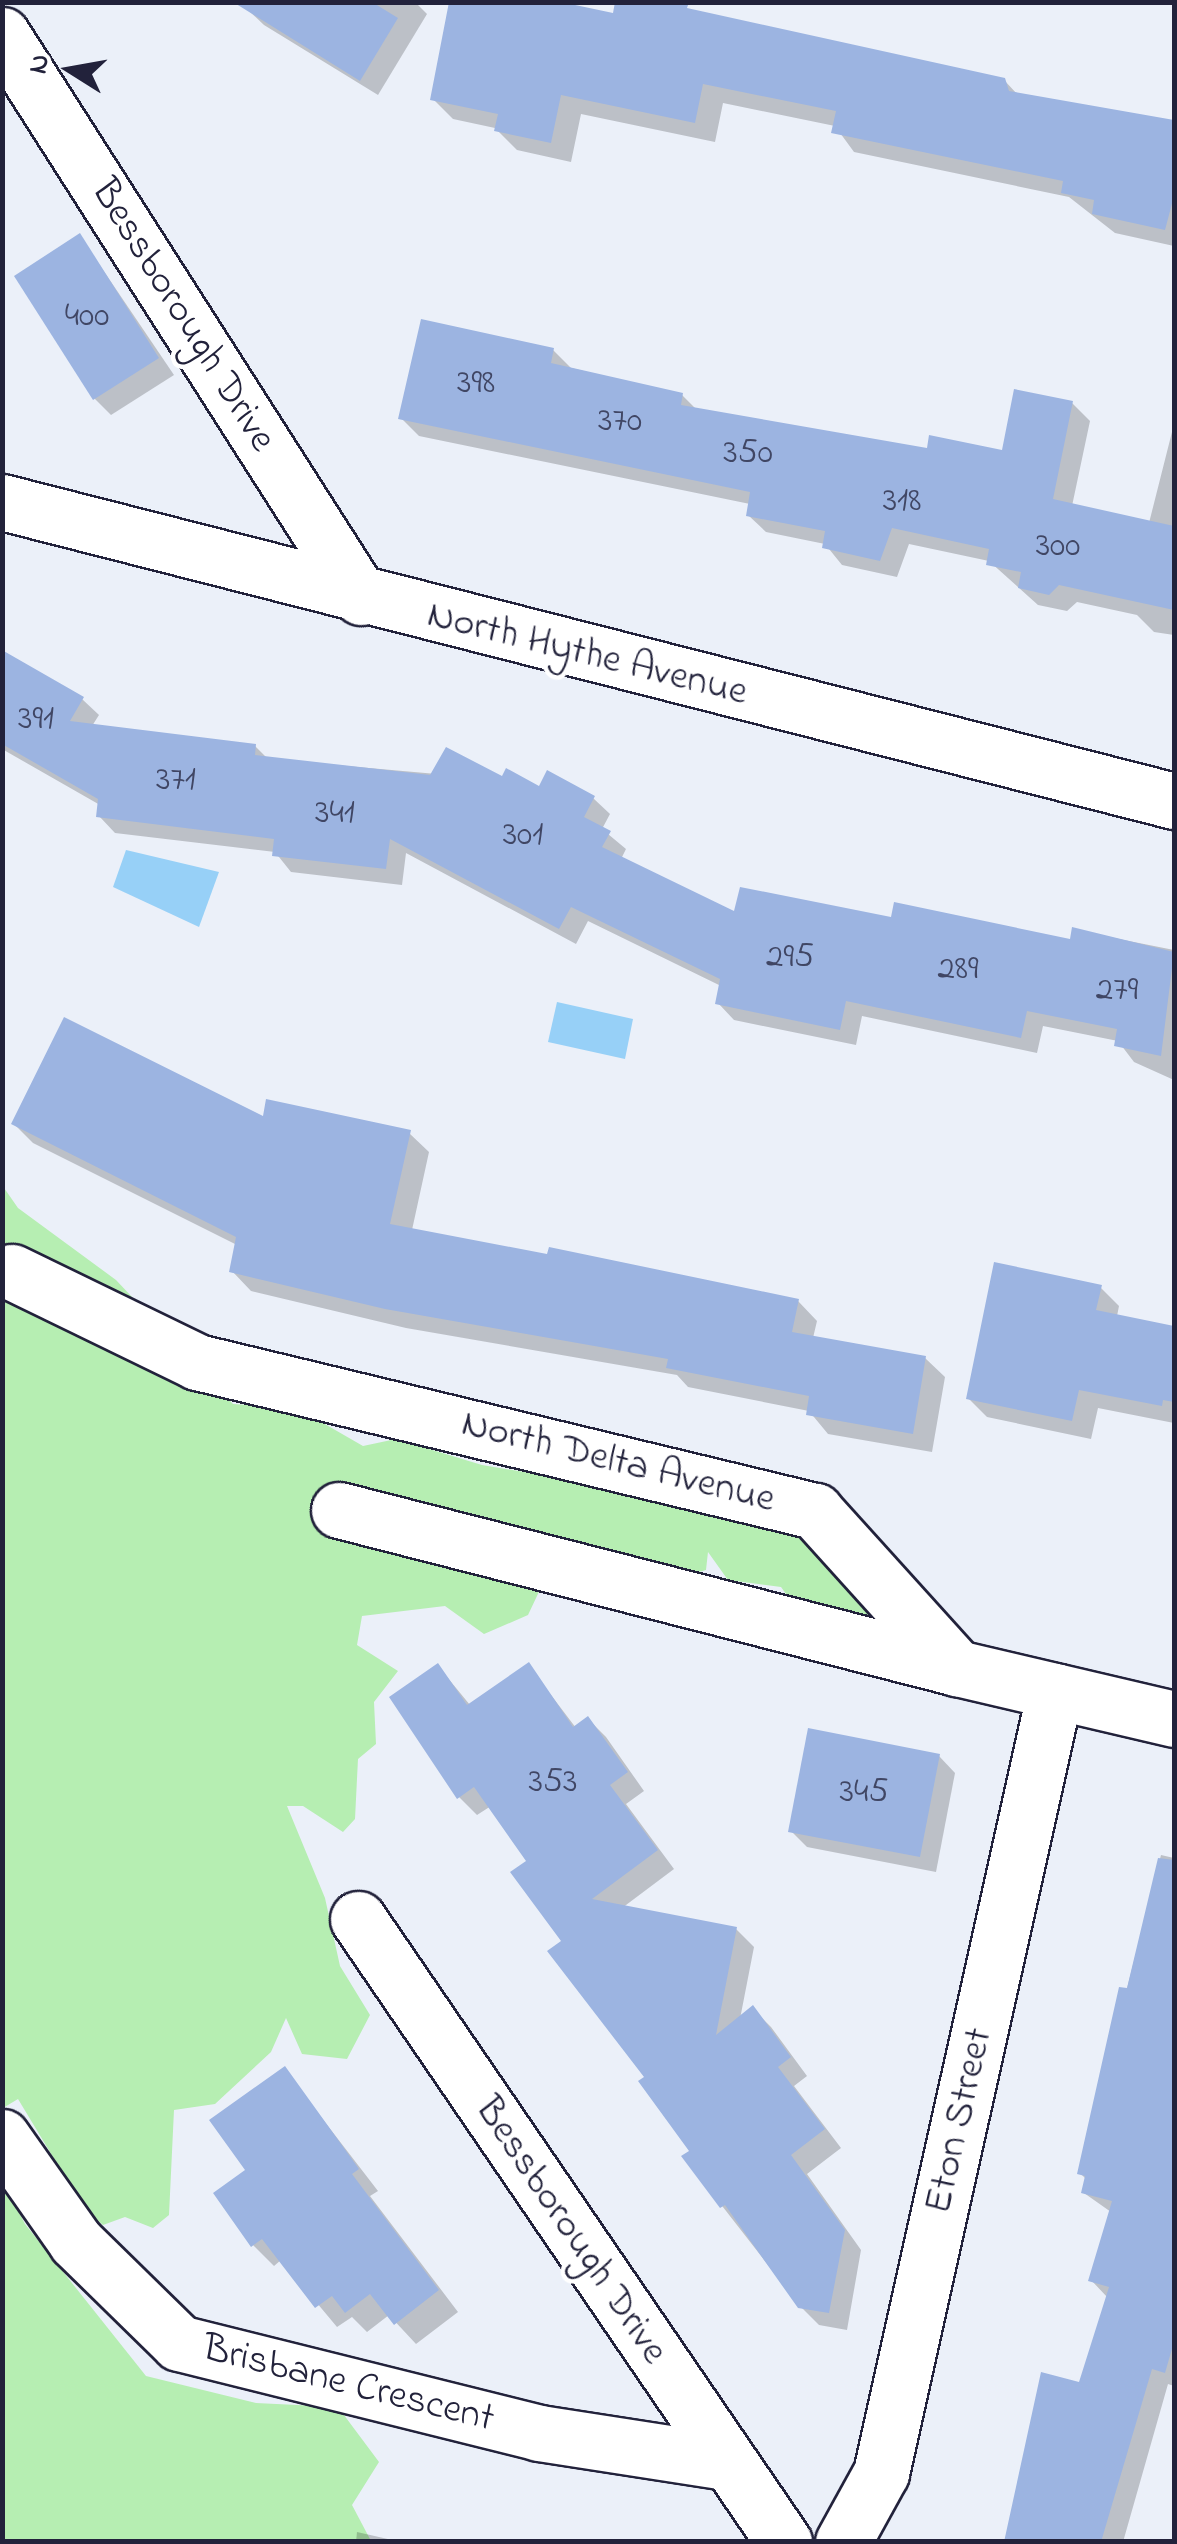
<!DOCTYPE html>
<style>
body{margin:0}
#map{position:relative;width:1177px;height:2544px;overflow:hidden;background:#ebf0f9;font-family:"Indie Flower",sans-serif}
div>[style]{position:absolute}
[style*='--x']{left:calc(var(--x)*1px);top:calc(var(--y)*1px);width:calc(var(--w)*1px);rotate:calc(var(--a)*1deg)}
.green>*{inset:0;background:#b6eeb2}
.water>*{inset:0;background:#97d0f7}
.shadow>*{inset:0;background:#0003}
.building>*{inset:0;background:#9cb4e1}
.roads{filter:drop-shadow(2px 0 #22223b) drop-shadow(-2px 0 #22223b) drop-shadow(0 2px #22223b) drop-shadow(0 -2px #22223b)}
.minor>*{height:55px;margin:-27.5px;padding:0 27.5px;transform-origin:27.5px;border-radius:27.5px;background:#fff}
span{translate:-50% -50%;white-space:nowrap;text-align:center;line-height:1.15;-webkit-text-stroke:9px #fff;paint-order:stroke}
.number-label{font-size:35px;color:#404664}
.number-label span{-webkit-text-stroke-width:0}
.street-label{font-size:40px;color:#22223b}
.frame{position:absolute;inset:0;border:5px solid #22223b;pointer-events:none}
.north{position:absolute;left:20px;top:20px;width:100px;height:100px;-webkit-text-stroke:8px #fff;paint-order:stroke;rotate:281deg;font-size:28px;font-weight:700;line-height:40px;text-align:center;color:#22223b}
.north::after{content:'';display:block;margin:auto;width:35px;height:45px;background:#22223b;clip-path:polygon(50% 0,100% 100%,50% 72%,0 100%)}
</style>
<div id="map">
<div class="green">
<i style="clip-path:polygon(2px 1185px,18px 1208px,116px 1280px,233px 1404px,297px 1408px,363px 1446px,396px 1439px,482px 1465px,805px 1519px,884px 1607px,864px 1621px,797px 1609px,781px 1587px,728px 1580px,708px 1552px,706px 1570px,611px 1596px,545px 1579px,528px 1615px,484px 1634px,445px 1606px,362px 1616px,357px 1645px,398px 1671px,374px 1702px,376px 1744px,358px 1759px,355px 1819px,343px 1832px,303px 1806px,287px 1806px,325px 1898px,340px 1966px,370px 2015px,347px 2059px,302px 2054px,286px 2018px,271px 2052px,215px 2104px,174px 2110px,169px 2215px,153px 2228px,125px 2217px,103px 2225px,85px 2210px,18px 2099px,3px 2108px)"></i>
<i style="clip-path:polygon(2px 2180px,25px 2224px,146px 2376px,256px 2403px,338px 2407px,379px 2462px,352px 2505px,371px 2541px,3px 2541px)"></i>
</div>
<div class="water">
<i style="clip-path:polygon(126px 850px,219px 872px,199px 927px,113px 887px)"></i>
<i style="clip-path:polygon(557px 1002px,633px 1019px,625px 1059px,548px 1042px)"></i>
</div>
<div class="shadow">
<i style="clip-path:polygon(251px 2px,415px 2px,427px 14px,378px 95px,264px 25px,247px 9px)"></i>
<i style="clip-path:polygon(452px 2px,1004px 80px,1018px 95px,1174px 126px,1174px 246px,1115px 233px,1069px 197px,854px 152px,835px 126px,723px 103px,715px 142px,581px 114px,571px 162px,517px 150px,495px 128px,453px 119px,433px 99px)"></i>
<i style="clip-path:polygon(80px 236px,174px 375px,111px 415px,95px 399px)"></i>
<i style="clip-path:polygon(553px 350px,571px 368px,682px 395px,697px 410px,929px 451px,1004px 453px,1072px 403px,1090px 421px,1072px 506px,1149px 523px,1174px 424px,1174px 635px,1154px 632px,1137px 615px,1077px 602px,1067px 611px,1038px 605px,989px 561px,909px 544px,897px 577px,842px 565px,825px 544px,766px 532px,748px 515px,750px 504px,419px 436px,401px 418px)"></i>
<i style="clip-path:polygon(2px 653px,82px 699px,99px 715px,92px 726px,255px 746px,268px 759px,504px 780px,593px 798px,610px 814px,602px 829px,626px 849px,621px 859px,736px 915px,893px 920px,1072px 942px,1074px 930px,1174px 950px,1174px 1080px,1134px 1062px,1118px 1041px,1043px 1026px,1037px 1053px,862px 1016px,856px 1045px,734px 1020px,718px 1003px,721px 986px,588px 921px,576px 944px,406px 853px,402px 885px,291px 872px,275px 852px,115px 833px,99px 816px,100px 805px,2px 749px)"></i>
<i style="clip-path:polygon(264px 1120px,409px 1133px,429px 1152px,412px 1230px,798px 1301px,817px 1321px,813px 1338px,925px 1358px,945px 1377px,932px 1452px,828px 1434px,809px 1411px,688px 1387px,677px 1375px,406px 1328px,251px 1291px,232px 1271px,237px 1245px,33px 1143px,14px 1124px)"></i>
<i style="clip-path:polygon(1100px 1287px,1119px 1306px,1117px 1316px,1174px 1328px,1174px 1423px,1098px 1408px,1091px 1439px,987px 1417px,968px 1398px)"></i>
<i style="clip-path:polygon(438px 1666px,470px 1705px,529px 1666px,576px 1728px,588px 1719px,606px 1737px,644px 1791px,626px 1804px,674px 1869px,622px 1908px,736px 1929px,754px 1947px,740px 2019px,753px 2009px,771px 2027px,807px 2076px,794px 2086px,841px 2148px,807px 2174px,861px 2250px,847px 2330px,819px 2325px,800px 2306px,684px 2157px,692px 2151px,565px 1941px,529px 1861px,491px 1806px,477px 1815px,459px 1797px)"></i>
<i style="clip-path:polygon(939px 1756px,955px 1773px,936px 1872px,807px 1847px,791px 1831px)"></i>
<i style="clip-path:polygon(1161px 1855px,1174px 1858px,1174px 2386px,1168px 2384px,1123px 2542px,1006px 2542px,1081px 2385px,1108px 2298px,1091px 2280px,1111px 2212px,1084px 2193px,1087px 2180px,1080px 2173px)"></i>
<i style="clip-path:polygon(284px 2069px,378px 2191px,370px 2196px,458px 2312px,416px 2344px,389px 2315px,367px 2332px,352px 2317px,337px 2327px,281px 2260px,274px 2266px,253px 2245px,249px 2171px)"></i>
<i style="clip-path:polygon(357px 2532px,401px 2542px,356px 2542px)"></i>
</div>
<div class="building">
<i style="clip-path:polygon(233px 2px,372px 2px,398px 18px,360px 81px)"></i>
<i style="clip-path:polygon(449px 2px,561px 2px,613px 13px,615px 2px,689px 2px,687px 8px,1005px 78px,1009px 91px,1174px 120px,1174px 196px,1165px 230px,1092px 214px,1094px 200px,1061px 193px,1063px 181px,831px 133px,836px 111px,703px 84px,695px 123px,561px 95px,551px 143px,494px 131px,498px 114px,430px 100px)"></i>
<i style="clip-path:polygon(80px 233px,159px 358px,93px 400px,14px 276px)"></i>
<i style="clip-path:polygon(421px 319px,554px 348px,551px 363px,683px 393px,681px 405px,927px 448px,929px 435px,1002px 450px,1014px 389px,1073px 401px,1053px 499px,1174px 526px,1174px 610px,1059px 585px,1049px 595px,1018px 588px,1021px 572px,986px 565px,989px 549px,892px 528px,880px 561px,822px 548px,825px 531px,746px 516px,750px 492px,398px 419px)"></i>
<i style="clip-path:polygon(2px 650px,84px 697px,70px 721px,256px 744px,255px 755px,430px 775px,446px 747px,502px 776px,506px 768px,539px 786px,547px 770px,595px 796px,584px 817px,611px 831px,602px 847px,734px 911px,740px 887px,891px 917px,894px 902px,1070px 939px,1072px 927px,1174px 952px,1161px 1056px,1114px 1046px,1117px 1029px,1027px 1011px,1021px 1038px,846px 1001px,840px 1030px,715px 1004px,720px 979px,571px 907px,559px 929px,390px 839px,386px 869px,272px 856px,274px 839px,96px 817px,98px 799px,2px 744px)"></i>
<i style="clip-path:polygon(64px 1017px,263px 1116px,266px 1099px,411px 1130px,390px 1224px,547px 1254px,549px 1247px,799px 1299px,792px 1332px,926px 1356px,913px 1434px,806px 1415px,809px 1396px,666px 1368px,668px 1359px,385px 1309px,229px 1272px,236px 1237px,11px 1124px)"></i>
<i style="clip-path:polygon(994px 1262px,1102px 1285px,1096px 1310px,1174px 1326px,1174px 1402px,1163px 1400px,1162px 1406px,1079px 1390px,1072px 1421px,966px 1399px)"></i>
<i style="clip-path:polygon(529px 1662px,573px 1727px,588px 1716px,628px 1772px,610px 1785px,658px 1850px,592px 1899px,737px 1927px,716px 2035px,753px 2005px,791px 2057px,778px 2067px,825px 2129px,791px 2155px,845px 2230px,829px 2313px,798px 2308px,725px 2205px,720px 2208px,681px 2156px,689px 2151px,638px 2081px,644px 2077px,547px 1951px,561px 1941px,510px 1872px,526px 1861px,474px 1787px,457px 1799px,389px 1697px,438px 1663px,467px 1705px)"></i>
<i style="clip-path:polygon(808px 1728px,940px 1754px,920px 1857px,788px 1832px)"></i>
<i style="clip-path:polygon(1158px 1858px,1174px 1860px,1174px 2342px,1165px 2373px,1152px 2369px,1101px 2542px,1004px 2542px,1041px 2372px,1079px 2382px,1109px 2287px,1088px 2281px,1112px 2201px,1081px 2193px,1085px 2176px,1077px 2174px,1119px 1987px,1127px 1988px)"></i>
<i style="clip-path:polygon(285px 2066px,359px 2169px,352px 2174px,439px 2290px,394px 2325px,370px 2294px,345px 2313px,332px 2296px,315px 2308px,262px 2239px,251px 2247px,213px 2193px,245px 2170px,209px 2120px)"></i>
</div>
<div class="roads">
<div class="minor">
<i style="--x:2;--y:35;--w:667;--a:57.43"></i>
<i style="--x:2;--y:502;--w:1210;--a:14.31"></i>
<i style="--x:12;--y:1272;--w:206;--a:25.9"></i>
<i style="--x:197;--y:1362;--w:636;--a:13.56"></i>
<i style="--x:815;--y:1511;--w:212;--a:47.9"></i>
<i style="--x:957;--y:1668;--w:223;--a:13.2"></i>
<i style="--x:339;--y:1510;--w:638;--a:14.34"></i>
<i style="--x:358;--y:1919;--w:755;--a:55.64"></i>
<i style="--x:2;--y:2137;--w:128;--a:54.8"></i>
<i style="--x:76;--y:2242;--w:144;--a:44.4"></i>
<i style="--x:179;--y:2343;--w:371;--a:14"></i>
<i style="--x:539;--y:2433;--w:190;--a:8.8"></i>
<i style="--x:843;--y:2542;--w:79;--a:-61.2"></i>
<i style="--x:881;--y:2473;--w:801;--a:-77.46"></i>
</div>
</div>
<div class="number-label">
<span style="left:87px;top:317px">400</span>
<span style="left:476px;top:384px">398</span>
<span style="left:620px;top:422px">370</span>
<span style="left:748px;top:454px">350</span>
<span style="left:902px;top:502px">318</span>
<span style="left:1058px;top:547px">300</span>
<span style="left:36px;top:720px">391</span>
<span style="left:176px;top:781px">371</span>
<span style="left:335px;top:814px">341</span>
<span style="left:523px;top:836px">301</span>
<span style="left:790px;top:958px">295</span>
<span style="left:958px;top:970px">289</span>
<span style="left:1117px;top:991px">279</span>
<span style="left:553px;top:1783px">353</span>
<span style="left:864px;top:1793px">345</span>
</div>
<div class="street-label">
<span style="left:182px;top:316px;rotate:58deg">Bessborough Drive</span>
<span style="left:587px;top:655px;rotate:14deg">North Hythe Avenue</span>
<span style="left:618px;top:1463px;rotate:14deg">North Delta Avenue</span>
<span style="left:960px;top:2121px;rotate:-77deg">Eton Street</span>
<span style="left:570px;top:2231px;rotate:56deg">Bessborough Drive</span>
<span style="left:348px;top:2385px;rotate:14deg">Brisbane Crescent</span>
</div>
<div class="frame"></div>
<div class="north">N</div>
</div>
